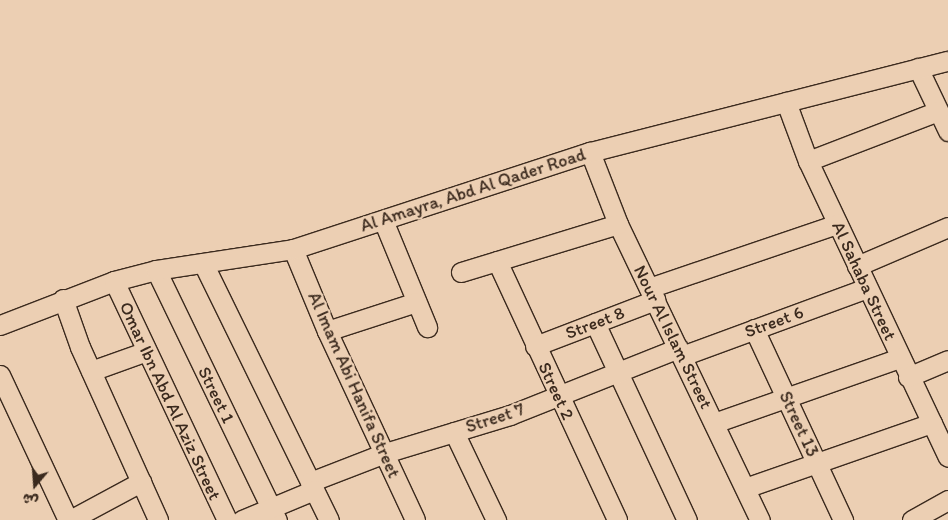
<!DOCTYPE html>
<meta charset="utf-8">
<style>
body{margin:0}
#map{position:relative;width:948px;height:520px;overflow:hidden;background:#eccfb3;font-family:Itim,"Playpen Sans Arabic",sans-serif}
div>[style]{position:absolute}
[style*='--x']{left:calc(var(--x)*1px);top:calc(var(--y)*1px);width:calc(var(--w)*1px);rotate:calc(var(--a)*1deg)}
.roads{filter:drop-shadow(1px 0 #3b2a1e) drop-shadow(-1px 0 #3b2a1e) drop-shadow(0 1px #3b2a1e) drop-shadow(0 -1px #3b2a1e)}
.street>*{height:19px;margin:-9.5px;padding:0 9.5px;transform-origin:9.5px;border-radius:9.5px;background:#eccfb3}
span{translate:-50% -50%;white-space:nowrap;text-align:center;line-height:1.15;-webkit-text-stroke:4.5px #eccfb3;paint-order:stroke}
.street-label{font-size:18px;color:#3b2a1e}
.north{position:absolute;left:10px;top:460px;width:50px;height:50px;-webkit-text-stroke:4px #eccfb3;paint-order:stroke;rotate:198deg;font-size:14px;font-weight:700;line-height:20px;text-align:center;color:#3b2a1e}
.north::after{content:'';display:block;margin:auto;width:18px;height:22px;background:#3b2a1e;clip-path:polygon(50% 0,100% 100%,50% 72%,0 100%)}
</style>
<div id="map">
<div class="roads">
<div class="street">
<i style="--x:918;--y:68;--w:70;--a:64.5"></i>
<i style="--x:786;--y:102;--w:63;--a:69.6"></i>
<i style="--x:808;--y:161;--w:327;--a:64.7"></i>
<i style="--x:590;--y:152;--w:77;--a:68.7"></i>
<i style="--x:618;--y:224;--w:328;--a:64.4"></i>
<i style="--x:808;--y:161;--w:139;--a:-21"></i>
<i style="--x:383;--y:220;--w:116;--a:67.6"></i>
<i style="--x:293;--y:249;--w:89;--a:67.5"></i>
<i style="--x:327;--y:331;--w:208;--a:65"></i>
<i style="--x:497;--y:261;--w:285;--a:65.1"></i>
<i style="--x:203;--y:263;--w:286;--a:63.9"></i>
<i style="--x:857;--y:266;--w:99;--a:-23.2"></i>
<i style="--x:156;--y:270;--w:278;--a:64.2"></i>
<i style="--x:461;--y:272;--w:164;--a:-17"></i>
<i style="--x:114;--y:281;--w:264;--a:64.7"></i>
<i style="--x:649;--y:288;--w:199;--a:-18.8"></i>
<i style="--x:63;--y:299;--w:51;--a:70.5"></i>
<i style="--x:80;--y:347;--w:190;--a:65.7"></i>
<i style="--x:595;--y:323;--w:217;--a:65"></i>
<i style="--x:0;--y:325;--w:122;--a:-21.1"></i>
<i style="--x:114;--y:281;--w:43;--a:-14.7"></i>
<i style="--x:156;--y:270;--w:139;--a:-8.7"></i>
<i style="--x:293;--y:249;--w:312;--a:-18.1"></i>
<i style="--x:590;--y:152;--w:369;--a:-14.3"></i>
<i style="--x:754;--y:329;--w:211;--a:65"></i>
<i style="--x:327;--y:331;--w:94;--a:-18"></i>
<i style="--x:535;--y:346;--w:129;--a:-21"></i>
<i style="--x:682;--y:356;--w:197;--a:-20.2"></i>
<i style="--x:91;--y:371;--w:59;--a:-19.7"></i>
<i style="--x:0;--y:375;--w:160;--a:64.9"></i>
<i style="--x:908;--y:377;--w:43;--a:-23"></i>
<i style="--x:714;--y:423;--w:197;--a:-19.3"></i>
<i style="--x:454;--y:432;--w:98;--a:64.5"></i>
<i style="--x:310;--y:482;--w:80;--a:-21.1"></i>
<i style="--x:385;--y:453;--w:131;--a:-16.9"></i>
<i style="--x:510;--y:415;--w:181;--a:-21.7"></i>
<i style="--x:745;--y:488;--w:198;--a:-19.2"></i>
<i style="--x:70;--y:520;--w:81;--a:-28.2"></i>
<i style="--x:242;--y:520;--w:78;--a:-22.6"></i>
<i style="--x:912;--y:520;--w:41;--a:-29.1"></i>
</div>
</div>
<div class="street-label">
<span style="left:473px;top:190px;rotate:-18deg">Al Amayra, Abd Al Qader Road</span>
<span style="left:864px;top:281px;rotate:65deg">Al Sahaba Street</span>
<span style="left:774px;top:322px;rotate:-20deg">Street 6</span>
<span style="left:595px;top:323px;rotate:-21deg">Street 8</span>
<span style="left:673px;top:337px;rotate:64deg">Nour Al Islam Street</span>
<span style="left:354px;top:385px;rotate:66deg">Al Imam Abi Hanifa Street</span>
<span style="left:556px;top:391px;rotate:65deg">Street 2</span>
<span style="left:216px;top:395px;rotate:64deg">Street 1</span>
<span style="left:170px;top:401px;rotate:65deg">Omar Ibn Abd Al Aziz Street</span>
<span style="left:495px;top:418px;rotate:-18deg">Street 7</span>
<span style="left:799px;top:424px;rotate:65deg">Street 13</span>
</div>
<div class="north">ش</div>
</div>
